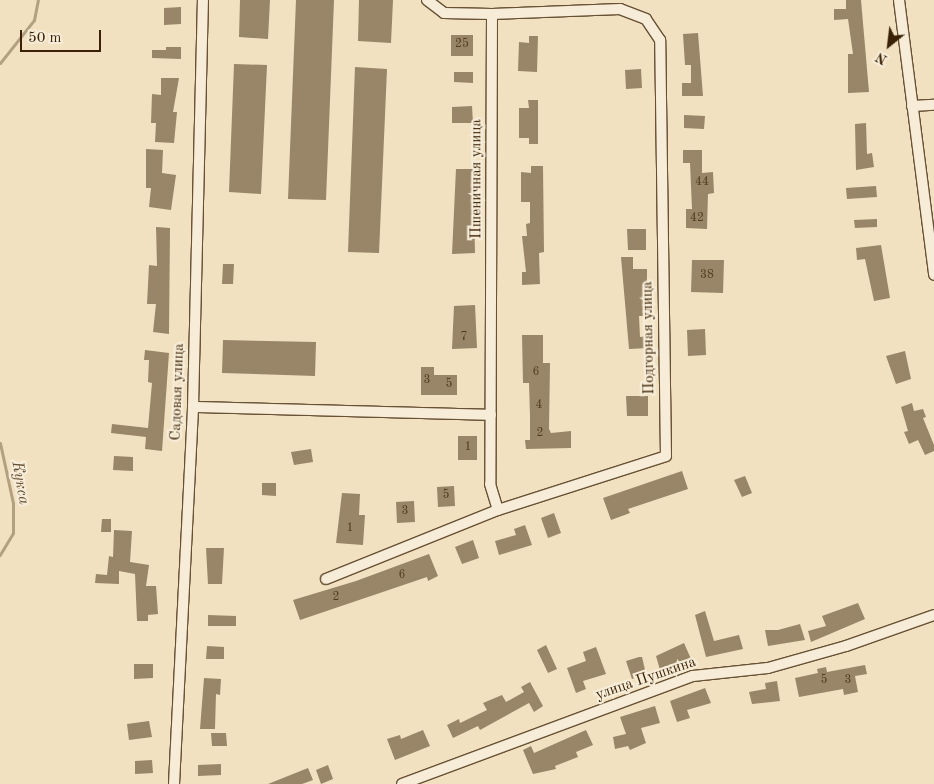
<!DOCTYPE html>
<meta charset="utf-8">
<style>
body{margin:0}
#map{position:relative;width:934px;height:784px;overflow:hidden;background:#f1e1c1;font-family:"Old Standard TT",serif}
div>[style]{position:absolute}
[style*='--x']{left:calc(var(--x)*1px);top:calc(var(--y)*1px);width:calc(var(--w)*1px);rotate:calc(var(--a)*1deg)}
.stream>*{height:3px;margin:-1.5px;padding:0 1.5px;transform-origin:1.5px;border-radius:1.5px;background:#b3a081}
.building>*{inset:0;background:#998567}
.roads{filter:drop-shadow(1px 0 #685134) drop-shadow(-1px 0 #685134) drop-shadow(0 1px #685134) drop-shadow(0 -1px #685134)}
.minor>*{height:10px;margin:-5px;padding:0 5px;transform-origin:5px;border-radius:5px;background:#f6ecd7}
span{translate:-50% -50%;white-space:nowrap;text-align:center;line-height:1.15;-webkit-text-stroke:4.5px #f6ecd7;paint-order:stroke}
.number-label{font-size:12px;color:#523a1e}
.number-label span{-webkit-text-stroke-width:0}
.street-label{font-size:15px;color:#3a2105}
.water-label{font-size:16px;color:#644d30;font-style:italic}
.north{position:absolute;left:864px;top:20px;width:50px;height:50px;-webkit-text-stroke:4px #f6ecd7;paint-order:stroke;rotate:209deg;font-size:14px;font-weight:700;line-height:20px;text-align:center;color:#3a2105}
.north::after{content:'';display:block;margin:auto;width:18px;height:22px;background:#3a2105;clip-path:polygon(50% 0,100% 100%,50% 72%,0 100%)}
.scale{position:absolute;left:20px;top:30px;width:81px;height:22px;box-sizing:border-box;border:2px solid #3a2105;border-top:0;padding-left:6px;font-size:15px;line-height:18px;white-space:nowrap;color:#3a2105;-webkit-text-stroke:4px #f6ecd7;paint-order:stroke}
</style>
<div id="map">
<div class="stream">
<i style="--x:0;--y:63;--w:55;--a:-51.7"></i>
<i style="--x:34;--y:20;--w:20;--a:-79"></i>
<i style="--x:0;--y:443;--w:61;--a:77.8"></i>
<i style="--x:13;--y:503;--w:30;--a:90"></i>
<i style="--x:13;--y:533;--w:26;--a:121"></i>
</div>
<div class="building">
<i style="clip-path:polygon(240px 0,270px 0,268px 39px,239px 37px)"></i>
<i style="clip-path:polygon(296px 0,334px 0,326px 200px,288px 199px)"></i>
<i style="clip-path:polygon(359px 0,393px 0,391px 43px,358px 41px)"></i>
<i style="clip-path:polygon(846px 0,861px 0,869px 92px,848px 93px,848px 54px,853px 54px,848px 19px,834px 20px,834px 9px,846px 9px)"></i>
<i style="clip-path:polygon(181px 7px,181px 24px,164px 25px,164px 8px)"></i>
<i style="clip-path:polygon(698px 33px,703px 96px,682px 96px,682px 83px,691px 83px,691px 65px,685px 65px,683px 34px)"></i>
<i style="clip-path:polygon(451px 35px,473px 35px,473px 56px,451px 56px)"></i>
<i style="clip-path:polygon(529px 36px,538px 36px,537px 72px,518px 71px,519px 42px,529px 43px)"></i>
<i style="clip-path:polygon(166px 47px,181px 47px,181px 59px,152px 58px,152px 50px,166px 50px)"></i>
<i style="clip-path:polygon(234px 64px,267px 65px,261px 194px,229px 192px)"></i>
<i style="clip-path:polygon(355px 67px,387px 69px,379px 253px,348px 252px)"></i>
<i style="clip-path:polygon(641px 69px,642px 88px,626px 89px,625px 70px)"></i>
<i style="clip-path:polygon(454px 72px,473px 72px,473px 83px,454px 82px)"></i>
<i style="clip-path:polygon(161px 78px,179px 78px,173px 112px,177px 112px,174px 143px,155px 142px,156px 123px,151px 123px,152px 94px,161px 95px)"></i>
<i style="clip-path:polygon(528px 100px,538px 100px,538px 144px,529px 144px,529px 138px,519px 138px,519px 108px,529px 108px)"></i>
<i style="clip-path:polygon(472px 106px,473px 123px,452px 123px,452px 107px)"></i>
<i style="clip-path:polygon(684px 115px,705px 116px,704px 129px,684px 128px)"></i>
<i style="clip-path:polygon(866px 123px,867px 154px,872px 153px,874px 167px,856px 170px,855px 124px)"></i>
<i style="clip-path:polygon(146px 149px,163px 150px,162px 173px,176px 175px,171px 210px,149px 207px,151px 188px,146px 188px)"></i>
<i style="clip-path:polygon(683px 150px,702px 150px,702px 173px,713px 172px,714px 193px,708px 194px,707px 229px,686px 228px,686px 209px,692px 209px,690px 163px,683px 163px)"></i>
<i style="clip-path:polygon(531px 166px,543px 166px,544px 252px,539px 253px,540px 284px,522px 285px,522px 272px,526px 272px,522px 236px,527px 236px,526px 224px,530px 223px,530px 202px,521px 202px,521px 172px,531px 173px)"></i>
<i style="clip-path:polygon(456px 169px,473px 169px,475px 253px,452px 254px)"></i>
<i style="clip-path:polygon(876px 186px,877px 197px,847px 199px,846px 188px)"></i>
<i style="clip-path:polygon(877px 219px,877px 227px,855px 228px,854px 220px)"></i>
<i style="clip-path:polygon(156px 227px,170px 228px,169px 334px,153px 332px,156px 304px,147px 304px,149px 265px,157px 266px)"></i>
<i style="clip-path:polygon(627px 229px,646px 229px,646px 250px,628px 250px)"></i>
<i style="clip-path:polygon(881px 245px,890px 298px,874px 301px,865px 259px,857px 260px,856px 248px)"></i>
<i style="clip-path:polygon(621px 257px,633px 257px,633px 269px,647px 269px,647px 316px,639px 316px,640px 337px,648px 336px,649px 348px,629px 349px)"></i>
<i style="clip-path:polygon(692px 260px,724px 260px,723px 293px,691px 292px)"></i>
<i style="clip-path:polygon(223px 264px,234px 264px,233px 284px,222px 284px)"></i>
<i style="clip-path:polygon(475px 305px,477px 348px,452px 349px,454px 306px)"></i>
<i style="clip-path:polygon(705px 329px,706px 355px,688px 356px,687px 330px)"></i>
<i style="clip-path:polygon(522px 335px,543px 335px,543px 363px,550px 363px,549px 429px,551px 433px,571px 431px,571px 448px,526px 449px,525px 440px,530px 440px,530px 416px,529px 383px,523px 383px)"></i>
<i style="clip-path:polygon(223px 340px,316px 342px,315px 376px,222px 373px)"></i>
<i style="clip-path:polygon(145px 350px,169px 353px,162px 451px,145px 449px,146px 437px,111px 433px,112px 424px,148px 428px,152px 383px,148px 382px,149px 360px,144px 360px)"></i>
<i style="clip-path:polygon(905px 351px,911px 379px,896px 384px,886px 356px)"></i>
<i style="clip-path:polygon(421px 367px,434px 367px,434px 375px,457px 375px,457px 395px,421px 395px)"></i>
<i style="clip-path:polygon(626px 396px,648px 396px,648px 416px,627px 416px)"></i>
<i style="clip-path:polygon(912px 403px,914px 411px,923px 409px,926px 417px,923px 418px,934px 445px,934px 451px,925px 455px,918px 440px,909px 444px,904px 432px,908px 431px,901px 407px)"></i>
<i style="clip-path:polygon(458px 436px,477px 436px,477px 460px,458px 460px)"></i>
<i style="clip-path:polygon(311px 449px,313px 462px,294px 465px,291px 452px)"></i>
<i style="clip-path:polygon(114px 456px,133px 457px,133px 471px,113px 470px)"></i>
<i style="clip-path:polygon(682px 471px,688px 489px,628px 509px,630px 513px,611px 520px,603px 498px)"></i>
<i style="clip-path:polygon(745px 476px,752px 493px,742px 497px,734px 480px)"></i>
<i style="clip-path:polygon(262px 483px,276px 483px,276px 496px,262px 495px)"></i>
<i style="clip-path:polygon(454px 486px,455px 506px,438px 507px,437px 487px)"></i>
<i style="clip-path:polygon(342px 493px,360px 494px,359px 515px,365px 515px,363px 545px,336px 543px)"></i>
<i style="clip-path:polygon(414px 501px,415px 522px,397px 523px,396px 502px)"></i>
<i style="clip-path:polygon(554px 513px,561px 533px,548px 538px,541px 518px)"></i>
<i style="clip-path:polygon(102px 519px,111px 519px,111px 532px,101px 532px)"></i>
<i style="clip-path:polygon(525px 525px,532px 545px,499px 555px,495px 541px,516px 535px,514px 529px)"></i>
<i style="clip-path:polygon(114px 530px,132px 531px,130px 562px,149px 565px,146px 586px,156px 586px,158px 614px,148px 615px,148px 621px,137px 621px,135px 574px,119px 571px,119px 584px,95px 583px,96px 574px,107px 575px,109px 556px,113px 557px)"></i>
<i style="clip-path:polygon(473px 540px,479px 558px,462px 564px,455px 547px)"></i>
<i style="clip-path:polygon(206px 548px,224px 548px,222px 584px,208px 584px)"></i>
<i style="clip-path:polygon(429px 554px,438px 576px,428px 581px,427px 577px,300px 620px,293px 600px,356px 581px)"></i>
<i style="clip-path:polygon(858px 603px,865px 619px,811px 642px,808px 631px,826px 626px,822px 616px)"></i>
<i style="clip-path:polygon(705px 611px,714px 641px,739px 635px,743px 649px,706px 657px,695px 615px)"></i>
<i style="clip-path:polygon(208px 615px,236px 616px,236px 626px,208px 626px)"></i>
<i style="clip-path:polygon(800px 624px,805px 640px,768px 646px,765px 630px,778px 630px)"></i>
<i style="clip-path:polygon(684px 643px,691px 659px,660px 670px,656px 656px)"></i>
<i style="clip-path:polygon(546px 645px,557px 669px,548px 673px,537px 650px)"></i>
<i style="clip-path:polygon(207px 646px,224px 647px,224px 659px,206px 659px)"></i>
<i style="clip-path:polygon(596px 647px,606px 674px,583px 681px,586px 689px,576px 693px,567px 668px,586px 661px,583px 652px)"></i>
<i style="clip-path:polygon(639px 657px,642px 657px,646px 674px,632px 679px,626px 661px)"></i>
<i style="clip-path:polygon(134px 664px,153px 664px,153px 678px,134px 679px)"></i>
<i style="clip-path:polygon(865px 665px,867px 674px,855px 676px,858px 692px,844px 695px,843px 689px,799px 697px,795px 678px,818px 673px,817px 669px,826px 667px,827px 672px)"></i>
<i style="clip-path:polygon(204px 678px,221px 679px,220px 695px,216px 694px,215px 729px,200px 729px)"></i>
<i style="clip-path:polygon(777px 681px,780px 701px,752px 704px,749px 692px,766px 689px,765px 683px)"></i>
<i style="clip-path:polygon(530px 682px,543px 706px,534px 712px,529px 703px,480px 730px,478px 726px,453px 738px,447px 725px,459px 719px,460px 723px,487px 710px,483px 703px,502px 695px,506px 702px,524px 692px,521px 687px)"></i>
<i style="clip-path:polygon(705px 688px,711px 703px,687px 710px,690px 718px,677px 722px,670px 701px)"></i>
<i style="clip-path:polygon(655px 706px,660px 723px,641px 728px,646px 743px,630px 750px,628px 746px,615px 749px,613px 737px,626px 734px,620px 717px)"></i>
<i style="clip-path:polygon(149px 721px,152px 737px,129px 740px,127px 724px)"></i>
<i style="clip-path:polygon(423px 730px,430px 746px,395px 760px,387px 739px,400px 735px,401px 739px)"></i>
<i style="clip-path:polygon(586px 730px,593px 745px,576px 752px,578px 757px,555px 766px,556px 769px,533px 774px,523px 750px,531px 746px,534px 753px)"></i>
<i style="clip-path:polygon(211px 733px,226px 733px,227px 746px,212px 746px)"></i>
<i style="clip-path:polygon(152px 760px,153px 773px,135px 774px,135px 761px)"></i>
<i style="clip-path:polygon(221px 764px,221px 775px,198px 776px,198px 765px)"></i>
<i style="clip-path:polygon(328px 765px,333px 779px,321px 784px,316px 770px)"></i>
<i style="clip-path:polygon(308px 768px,313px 780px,302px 784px,268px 784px)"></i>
</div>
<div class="roads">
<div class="minor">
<i style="--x:427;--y:0;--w:21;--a:37"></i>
<i style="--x:444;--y:13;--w:48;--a:1.2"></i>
<i style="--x:492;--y:14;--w:470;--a:90.2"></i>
<i style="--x:490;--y:484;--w:27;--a:73"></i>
<i style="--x:899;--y:0;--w:277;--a:82.7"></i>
<i style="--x:912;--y:106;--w:22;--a:-3"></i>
<i style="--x:193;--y:407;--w:298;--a:1.5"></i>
<i style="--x:326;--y:579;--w:185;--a:-21.9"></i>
<i style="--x:498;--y:510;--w:176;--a:-17.8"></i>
<i style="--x:666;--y:456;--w:416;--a:-90.8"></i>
<i style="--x:660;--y:40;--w:25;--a:-124"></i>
<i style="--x:646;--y:19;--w:28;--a:-159"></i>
<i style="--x:620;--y:9;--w:128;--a:177.8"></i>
<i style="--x:174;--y:784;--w:377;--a:-87.1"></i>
<i style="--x:193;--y:407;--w:407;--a:-88.6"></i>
<i style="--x:402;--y:784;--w:310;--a:-20.4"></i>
<i style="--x:693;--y:676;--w:75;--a:-6.1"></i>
<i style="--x:768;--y:668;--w:81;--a:-15.8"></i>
<i style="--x:846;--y:646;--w:93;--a:-19.4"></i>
</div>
</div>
<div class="number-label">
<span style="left:462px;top:45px">25</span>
<span style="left:702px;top:183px">44</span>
<span style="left:697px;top:219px">42</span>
<span style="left:707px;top:276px">38</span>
<span style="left:464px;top:338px">7</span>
<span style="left:536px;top:373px">6</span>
<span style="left:427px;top:381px">3</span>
<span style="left:449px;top:385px">5</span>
<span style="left:539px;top:406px">4</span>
<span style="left:540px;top:434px">2</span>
<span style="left:468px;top:448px">1</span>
<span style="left:446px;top:496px">5</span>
<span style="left:405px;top:512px">3</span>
<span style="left:350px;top:529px">1</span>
<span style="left:402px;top:576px">6</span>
<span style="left:336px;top:598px">2</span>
<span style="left:824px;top:681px">5</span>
<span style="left:848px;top:681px">3</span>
</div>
<div class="street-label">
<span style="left:477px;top:179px;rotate:-90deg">Пшеничная улица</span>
<span style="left:649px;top:338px;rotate:-91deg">Подгорная улица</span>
<span style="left:178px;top:392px;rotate:-88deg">Садовая улица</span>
<span style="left:646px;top:679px;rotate:-19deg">улица Пушкина</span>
</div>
<div class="water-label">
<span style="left:20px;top:483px;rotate:80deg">Кукса</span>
</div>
<div class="north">N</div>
<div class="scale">50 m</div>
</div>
